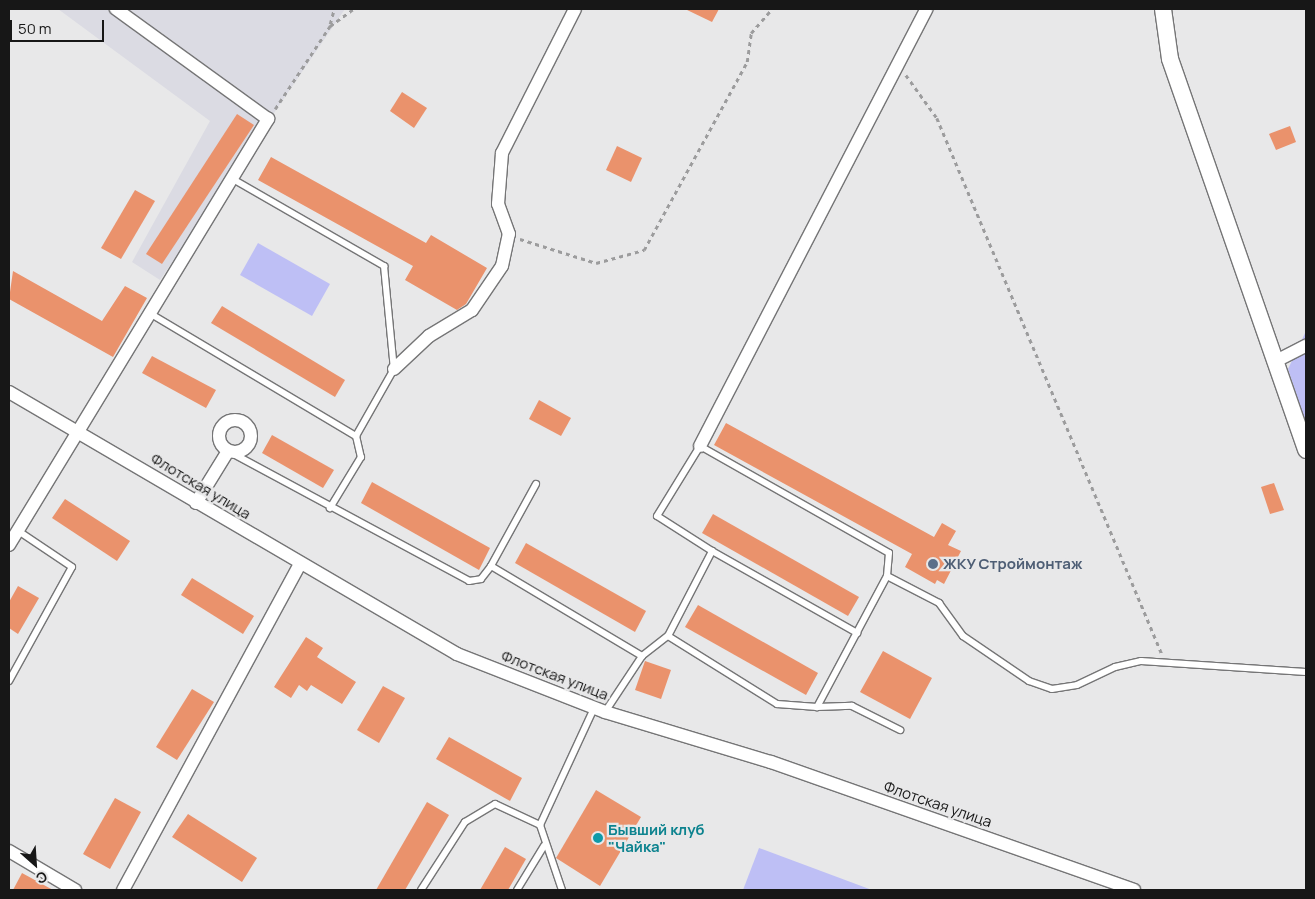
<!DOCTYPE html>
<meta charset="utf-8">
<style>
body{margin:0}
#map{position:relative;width:1315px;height:899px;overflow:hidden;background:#e8e8e9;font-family:Manrope,sans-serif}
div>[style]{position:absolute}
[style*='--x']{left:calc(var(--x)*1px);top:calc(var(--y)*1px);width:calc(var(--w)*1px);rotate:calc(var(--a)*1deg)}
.built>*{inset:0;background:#dbdbe3}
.green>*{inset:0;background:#bebff5}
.building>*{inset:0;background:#ea926c}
.path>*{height:2.5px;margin-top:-1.25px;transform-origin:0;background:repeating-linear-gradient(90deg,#9c9c9d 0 4px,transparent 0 8px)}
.roads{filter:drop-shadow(1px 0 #757576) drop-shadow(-1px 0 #757576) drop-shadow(0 1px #757576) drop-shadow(0 -1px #757576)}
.service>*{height:6px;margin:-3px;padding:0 3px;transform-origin:3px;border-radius:3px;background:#fff}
.minor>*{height:12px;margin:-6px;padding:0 6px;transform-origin:6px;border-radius:6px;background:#fff}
.minor>.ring{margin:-6px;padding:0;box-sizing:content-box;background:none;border:12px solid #fff;border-radius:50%}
.tertiary>*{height:16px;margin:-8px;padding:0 8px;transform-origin:8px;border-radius:8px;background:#fff}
.dots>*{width:14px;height:14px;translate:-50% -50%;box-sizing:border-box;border:2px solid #e8e8e9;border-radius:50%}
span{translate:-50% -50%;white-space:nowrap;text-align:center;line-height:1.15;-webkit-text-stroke:4.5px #e8e8e9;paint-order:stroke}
.street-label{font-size:15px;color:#171717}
.service-label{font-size:15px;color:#4e5e75;font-weight:700}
.left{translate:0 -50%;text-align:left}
.culture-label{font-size:15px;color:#0d838f;font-weight:700}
.frame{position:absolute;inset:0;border:10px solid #171717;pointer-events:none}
.north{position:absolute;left:10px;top:839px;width:50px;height:50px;-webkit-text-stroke:4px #e8e8e9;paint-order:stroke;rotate:154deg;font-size:14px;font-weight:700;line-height:20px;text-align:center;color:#171717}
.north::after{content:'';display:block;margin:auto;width:18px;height:22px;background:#171717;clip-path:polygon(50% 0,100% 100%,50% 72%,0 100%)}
.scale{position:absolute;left:10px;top:20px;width:94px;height:22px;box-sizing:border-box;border:2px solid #171717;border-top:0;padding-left:6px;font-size:15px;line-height:18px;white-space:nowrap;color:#171717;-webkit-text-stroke:4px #e8e8e9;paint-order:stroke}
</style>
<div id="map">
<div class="built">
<i style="clip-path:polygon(58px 9px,345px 9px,160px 280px,132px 262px,210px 121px)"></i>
</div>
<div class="green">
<i style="clip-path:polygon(258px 243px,330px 284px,312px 316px,240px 275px)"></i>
<i style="clip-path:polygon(1306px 331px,1306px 424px,1288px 369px)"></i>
<i style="clip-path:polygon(759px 848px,872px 890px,743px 890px)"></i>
</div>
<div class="building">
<i style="clip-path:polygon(685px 9px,719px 9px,712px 22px)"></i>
<i style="clip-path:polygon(402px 92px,427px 108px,414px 128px,390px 111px)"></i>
<i style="clip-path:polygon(237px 114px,254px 125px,162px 264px,146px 254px)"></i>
<i style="clip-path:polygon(1290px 126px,1296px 142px,1276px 150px,1269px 134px)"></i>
<i style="clip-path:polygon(617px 146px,642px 158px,631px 182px,606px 170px)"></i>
<i style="clip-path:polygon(271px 157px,426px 243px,431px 235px,487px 268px,466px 304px,457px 310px,405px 280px,413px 266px,258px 180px)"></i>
<i style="clip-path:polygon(135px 190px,155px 201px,121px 259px,101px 248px)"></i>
<i style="clip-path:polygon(13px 271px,102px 321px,125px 286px,147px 298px,113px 357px,9px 299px)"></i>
<i style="clip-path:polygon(222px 306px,345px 380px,335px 397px,211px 323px)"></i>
<i style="clip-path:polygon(152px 356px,216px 390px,206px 408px,142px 373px)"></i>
<i style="clip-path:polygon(539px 400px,571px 418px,561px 436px,529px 419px)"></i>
<i style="clip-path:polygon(726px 423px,934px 537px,942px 523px,956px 531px,948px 545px,961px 551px,944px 584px,937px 580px,935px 584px,905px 567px,912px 554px,714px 445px)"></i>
<i style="clip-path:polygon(272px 435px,334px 470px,323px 488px,262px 453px)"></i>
<i style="clip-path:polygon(372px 482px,490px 548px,479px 570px,361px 503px)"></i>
<i style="clip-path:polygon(1274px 483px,1284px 510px,1270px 514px,1261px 487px)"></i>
<i style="clip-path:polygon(65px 499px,130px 541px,117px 561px,52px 518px)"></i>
<i style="clip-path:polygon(713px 514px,859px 597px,848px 616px,702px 533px)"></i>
<i style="clip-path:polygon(526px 543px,646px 611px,635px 632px,515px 563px)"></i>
<i style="clip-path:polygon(192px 578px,254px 616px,243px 634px,181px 595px)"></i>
<i style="clip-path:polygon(18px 586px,39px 598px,18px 634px,9px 628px,9px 602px)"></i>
<i style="clip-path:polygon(698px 605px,818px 673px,806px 695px,685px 627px)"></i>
<i style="clip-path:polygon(306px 637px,323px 648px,317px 657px,356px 682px,342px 704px,311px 685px,307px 691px,299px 685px,291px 698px,274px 687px)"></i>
<i style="clip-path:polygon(883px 651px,932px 678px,910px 719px,860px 692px)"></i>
<i style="clip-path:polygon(645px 661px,671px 670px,661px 699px,635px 690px)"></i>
<i style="clip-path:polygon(383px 686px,405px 698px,379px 743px,357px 730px)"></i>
<i style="clip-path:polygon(192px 689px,214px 702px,177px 760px,156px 747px)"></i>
<i style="clip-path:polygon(449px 737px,522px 778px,510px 801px,436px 759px)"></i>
<i style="clip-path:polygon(596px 790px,641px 817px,600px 886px,556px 858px)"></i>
<i style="clip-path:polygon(115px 798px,141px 812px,110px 869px,83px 854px)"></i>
<i style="clip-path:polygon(427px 802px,449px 815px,405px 890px,376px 890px)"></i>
<i style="clip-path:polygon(188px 814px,257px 858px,242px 882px,172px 837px)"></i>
<i style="clip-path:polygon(505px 847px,526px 859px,508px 890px,480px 890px)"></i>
<i style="clip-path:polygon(22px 873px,53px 890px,13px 890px)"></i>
</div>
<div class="path">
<i style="--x:330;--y:24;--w:16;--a:-75"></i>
<i style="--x:906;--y:75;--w:53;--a:54.2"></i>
<i style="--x:937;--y:118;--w:581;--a:67.23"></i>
<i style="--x:275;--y:109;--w:100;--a:-56.5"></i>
<i style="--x:330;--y:26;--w:29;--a:-36"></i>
<i style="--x:520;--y:239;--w:80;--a:17.5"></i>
<i style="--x:596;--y:263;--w:50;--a:-15.2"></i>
<i style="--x:644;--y:250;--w:214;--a:-61.3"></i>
<i style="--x:747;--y:62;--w:29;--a:-82"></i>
<i style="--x:751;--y:33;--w:32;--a:-49"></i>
</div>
<div class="roads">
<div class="service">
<i style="--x:231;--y:178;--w:177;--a:29.9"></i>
<i style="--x:384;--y:266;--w:103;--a:84.5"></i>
<i style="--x:394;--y:369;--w:77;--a:119.6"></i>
<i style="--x:356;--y:436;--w:22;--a:77"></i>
<i style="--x:361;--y:457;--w:60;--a:121.3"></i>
<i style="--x:151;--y:314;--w:239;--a:30.8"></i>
<i style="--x:228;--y:451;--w:274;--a:28.3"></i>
<i style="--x:469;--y:581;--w:12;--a:-9"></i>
<i style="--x:481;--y:579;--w:16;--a:-52"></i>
<i style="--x:536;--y:484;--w:94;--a:118.8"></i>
<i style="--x:491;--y:566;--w:176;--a:30.8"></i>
<i style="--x:712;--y:551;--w:167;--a:29.5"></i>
<i style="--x:887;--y:576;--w:59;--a:27.4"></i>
<i style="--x:939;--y:603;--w:41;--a:54"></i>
<i style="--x:963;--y:636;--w:80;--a:34.3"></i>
<i style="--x:1029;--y:681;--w:24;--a:19"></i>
<i style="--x:1052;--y:689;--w:25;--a:-9"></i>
<i style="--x:1077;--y:685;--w:42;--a:-25.3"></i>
<i style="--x:1115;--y:667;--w:27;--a:-13"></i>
<i style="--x:1141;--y:661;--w:165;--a:3.8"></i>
<i style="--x:9;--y:681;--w:130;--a:-61.1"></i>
<i style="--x:72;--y:567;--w:66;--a:-146.1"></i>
<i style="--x:817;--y:707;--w:35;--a:-2"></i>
<i style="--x:852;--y:706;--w:54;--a:26.6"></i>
<i style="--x:605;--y:712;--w:67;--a:-56.5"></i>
<i style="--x:642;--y:656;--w:33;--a:-38"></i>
<i style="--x:668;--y:636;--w:96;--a:-62.6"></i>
<i style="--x:712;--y:551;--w:65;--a:-147.5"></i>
<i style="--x:657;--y:516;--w:82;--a:-58.4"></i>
<i style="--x:700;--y:446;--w:217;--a:29.5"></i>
<i style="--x:889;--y:553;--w:23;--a:95"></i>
<i style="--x:887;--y:576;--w:149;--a:118.1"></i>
<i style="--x:817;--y:707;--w:40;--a:-175.7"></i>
<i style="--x:777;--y:704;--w:128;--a:-148"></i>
<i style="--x:421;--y:890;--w:81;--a:-57.1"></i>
<i style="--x:465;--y:822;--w:35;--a:-31"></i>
<i style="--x:495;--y:804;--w:50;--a:25"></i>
<i style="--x:517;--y:890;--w:52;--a:-58.5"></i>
<i style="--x:562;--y:890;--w:69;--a:-108.7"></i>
<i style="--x:540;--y:825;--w:129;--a:-65.2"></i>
</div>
<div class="minor">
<i style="--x:1274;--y:362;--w:36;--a:-27"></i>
<i style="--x:394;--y:369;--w:48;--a:-43.3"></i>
<i style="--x:429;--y:336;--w:50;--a:-31.2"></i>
<i style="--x:472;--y:310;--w:53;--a:-55.7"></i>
<i style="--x:502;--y:266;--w:33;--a:-78"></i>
<i style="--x:509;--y:234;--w:32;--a:-110"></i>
<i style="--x:498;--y:204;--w:51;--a:-85.5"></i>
<i style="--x:502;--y:153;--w:161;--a:-63.1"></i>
<i style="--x:9;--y:392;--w:519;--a:30.32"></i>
<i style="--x:457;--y:654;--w:159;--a:21.4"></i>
<i style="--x:605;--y:712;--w:173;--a:16.8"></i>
<i style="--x:771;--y:762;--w:385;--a:19.4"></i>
<i class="ring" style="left:219px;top:420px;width:20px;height:20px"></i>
<i style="--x:700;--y:446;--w:492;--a:-62.6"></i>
<i style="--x:196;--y:503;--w:61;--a:-58.4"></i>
<i style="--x:9;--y:545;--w:499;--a:-58.7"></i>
<i style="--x:268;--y:119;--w:188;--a:-144.1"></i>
<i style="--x:9;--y:851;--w:77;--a:30.6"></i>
<i style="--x:123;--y:890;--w:371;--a:-61.5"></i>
</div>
<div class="tertiary">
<i style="--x:1163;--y:9;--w:50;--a:82"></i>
<i style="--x:1170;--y:59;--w:414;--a:70.8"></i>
</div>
</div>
<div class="dots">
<i style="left:933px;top:564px;background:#5c6f8a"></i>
<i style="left:598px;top:838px;background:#0f9aa8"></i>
</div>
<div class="street-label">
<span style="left:201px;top:486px;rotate:31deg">Флотская улица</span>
<span style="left:555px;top:675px;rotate:21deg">Флотская улица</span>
<span style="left:938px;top:804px;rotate:19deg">Флотская улица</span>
</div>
<div class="service-label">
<span class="left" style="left:943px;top:564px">ЖКУ Строймонтаж</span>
</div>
<div class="culture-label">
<span class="left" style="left:608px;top:838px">Бывший клуб<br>"Чайка"</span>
</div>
<div class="frame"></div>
<div class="north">С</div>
<div class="scale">50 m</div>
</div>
